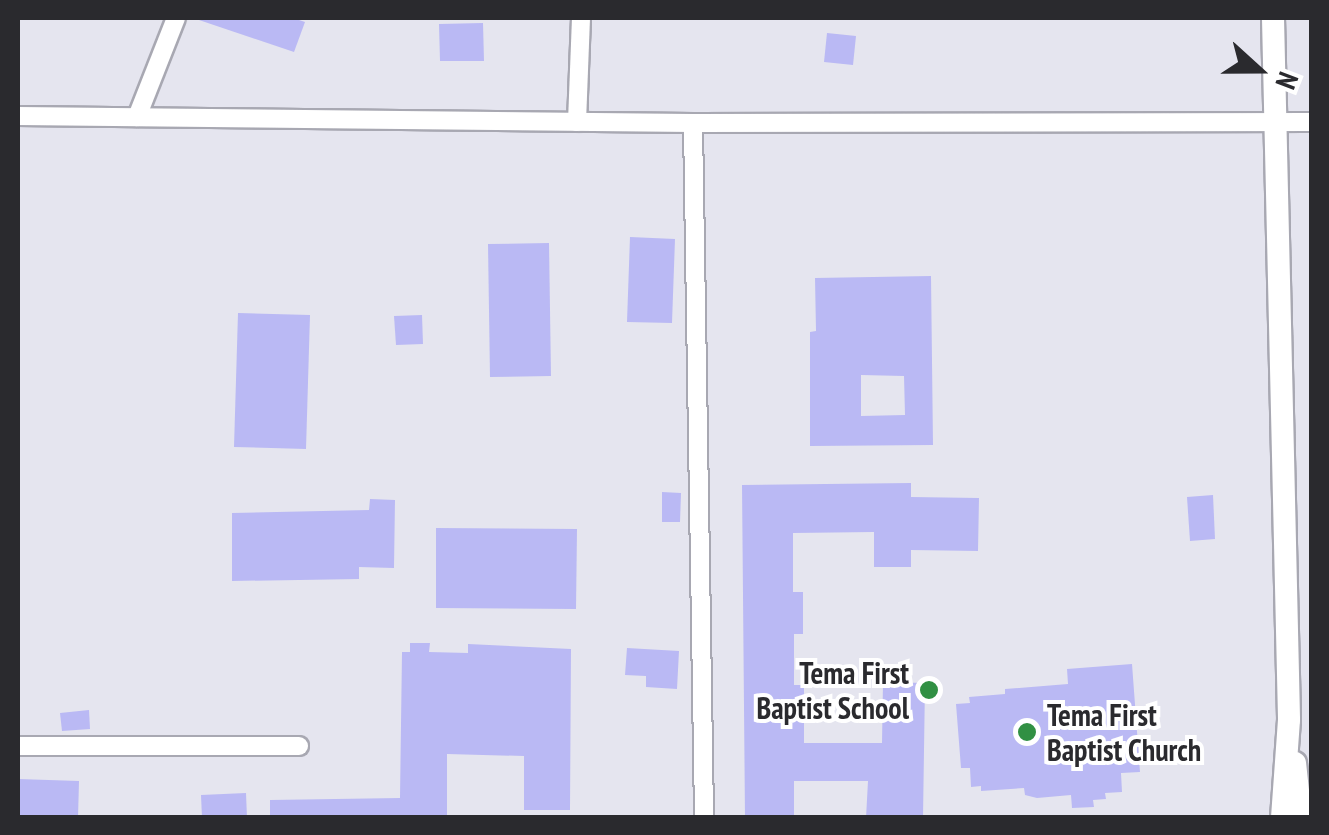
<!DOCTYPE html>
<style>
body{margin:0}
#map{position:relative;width:1329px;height:835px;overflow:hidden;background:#e5e5ef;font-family:"PT Sans Narrow",sans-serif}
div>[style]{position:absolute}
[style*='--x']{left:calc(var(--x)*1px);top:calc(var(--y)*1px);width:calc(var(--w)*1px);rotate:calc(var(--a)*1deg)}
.building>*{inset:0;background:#bab9f4}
.roads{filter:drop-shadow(2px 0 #a8a8b2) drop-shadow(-2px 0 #a8a8b2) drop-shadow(0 2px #a8a8b2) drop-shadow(0 -2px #a8a8b2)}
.minor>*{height:18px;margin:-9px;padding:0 9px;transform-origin:9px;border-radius:9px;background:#fff}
.tertiary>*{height:22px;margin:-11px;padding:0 11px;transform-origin:11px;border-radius:11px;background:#fff}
.dots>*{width:28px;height:28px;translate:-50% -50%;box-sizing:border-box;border:5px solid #fff;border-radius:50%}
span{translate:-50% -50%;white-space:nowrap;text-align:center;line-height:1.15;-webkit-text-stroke:8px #fff;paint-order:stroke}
.poi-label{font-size:30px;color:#2a2a2e;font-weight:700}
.right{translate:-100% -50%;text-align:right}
.left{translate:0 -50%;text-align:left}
.frame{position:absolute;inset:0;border:20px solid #2a2a2e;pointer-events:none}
.north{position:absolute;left:1209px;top:20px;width:100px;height:100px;-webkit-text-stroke:8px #fff;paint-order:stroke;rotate:111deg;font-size:28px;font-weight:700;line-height:40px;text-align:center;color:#2a2a2e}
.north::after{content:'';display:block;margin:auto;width:35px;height:45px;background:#2a2a2e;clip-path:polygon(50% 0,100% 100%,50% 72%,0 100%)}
</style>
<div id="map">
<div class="building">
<i style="clip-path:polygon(293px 18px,305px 22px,294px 52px,196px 19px)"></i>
<i style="clip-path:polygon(483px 23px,484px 61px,440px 61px,439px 24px)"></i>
<i style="clip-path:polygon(827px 33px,856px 36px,853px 65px,824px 62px)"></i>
<i style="clip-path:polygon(630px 237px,675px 239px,672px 323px,627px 322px)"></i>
<i style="clip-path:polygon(549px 243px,551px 376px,490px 377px,488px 244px)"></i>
<i style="clip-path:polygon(evenodd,931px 276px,933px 445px,810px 446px,810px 332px,816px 331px,815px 278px,931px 276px,861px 375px,904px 376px,905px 415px,861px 416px,861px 375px)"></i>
<i style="clip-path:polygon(238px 313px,310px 315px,306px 449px,234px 447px)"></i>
<i style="clip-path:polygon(422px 315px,423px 344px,396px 345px,394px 316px)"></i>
<i style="clip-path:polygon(911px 483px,911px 497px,979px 498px,978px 551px,911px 550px,911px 567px,874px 567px,874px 532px,793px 533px,793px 592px,803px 592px,803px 634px,794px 634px,794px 685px,804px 685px,804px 743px,882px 743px,883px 682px,925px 683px,923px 818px,866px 818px,868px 781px,794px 781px,794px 818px,745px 818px,742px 485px)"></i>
<i style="clip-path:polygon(662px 492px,681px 493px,680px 522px,662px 522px)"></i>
<i style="clip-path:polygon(1213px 495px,1215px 539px,1190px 541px,1187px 497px)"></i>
<i style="clip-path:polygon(370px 499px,395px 500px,394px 568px,359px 567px,359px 579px,232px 581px,232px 513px,369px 510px)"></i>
<i style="clip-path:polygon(436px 528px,577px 529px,576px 609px,436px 608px)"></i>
<i style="clip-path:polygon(410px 643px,430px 643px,429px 652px,468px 653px,468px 644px,571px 649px,570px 810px,524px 810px,524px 756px,447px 754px,447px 818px,270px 818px,270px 800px,400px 798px,402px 652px,410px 652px)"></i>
<i style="clip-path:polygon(627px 648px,679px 651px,677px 689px,646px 687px,646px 676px,625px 675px)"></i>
<i style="clip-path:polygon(1132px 664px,1140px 772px,1121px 773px,1122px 792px,1105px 793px,1106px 799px,1093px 800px,1094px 807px,1072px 808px,1071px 795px,1037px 798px,1025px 795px,1024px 788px,981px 791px,981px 786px,971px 787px,970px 768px,961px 768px,956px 704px,970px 703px,969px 697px,1005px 694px,1005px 689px,1068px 684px,1067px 669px)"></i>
<i style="clip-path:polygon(89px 710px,90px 729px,62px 731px,60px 713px)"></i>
<i style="clip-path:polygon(18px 779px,79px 781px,78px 818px,18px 818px)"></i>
<i style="clip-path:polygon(246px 793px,247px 818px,202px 818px,201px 795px)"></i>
</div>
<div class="roads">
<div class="minor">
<i style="--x:18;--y:116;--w:675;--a:0.59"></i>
<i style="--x:693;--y:123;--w:619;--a:-0.09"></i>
<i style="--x:137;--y:117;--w:106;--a:-68.5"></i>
<i style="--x:577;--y:122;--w:104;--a:-87.8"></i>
<i style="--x:693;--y:123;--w:695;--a:89.09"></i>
<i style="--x:18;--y:746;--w:281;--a:0"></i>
</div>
<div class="tertiary">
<i style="--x:1273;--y:18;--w:702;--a:88.69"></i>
<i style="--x:1289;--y:720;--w:98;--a:94.1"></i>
<i style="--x:1295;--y:763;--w:55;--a:83.8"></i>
</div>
</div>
<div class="dots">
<i style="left:929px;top:690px;background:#319043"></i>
<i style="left:1027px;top:732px;background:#319043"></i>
</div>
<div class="poi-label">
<span class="right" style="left:909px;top:690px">Tema First<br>Baptist School</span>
<span class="left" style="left:1047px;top:732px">Tema First<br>Baptist Church</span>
</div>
<div class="frame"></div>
<div class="north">N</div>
</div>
